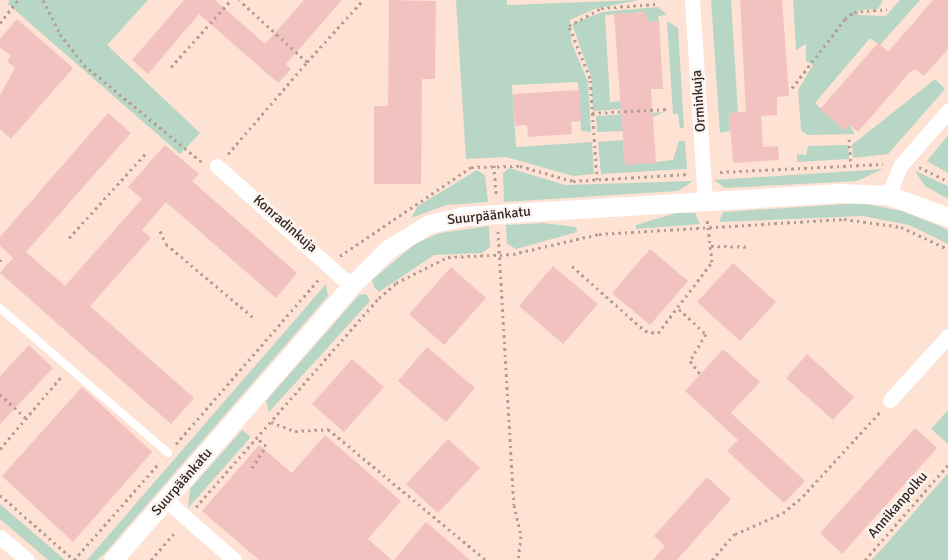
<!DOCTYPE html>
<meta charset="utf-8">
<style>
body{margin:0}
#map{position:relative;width:948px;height:560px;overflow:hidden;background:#fee2d4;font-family:Signika,sans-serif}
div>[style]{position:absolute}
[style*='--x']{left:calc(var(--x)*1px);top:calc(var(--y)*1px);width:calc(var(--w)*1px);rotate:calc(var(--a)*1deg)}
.green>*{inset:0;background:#b8d6c6}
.building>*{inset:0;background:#f2c2c1}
.path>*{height:3px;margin-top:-1.5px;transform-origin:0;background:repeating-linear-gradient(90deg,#b49e92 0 2.5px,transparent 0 6.5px)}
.service>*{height:8px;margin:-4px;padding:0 4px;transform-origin:4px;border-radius:4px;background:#fff}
.minor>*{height:15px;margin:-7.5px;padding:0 7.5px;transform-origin:7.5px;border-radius:7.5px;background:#fff}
.tertiary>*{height:19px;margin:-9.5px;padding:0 9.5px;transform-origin:9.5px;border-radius:9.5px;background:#fff}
span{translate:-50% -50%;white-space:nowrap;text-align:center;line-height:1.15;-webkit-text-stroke:5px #fbf4f1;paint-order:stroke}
.street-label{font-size:14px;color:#32251f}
</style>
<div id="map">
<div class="green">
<i style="clip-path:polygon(9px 0,148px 0,107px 45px,200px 133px,180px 154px,8px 4px)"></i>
<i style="clip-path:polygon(456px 0,507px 0,507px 5px,639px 0,594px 9px,570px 20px,571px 41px,588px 82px,591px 132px,581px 131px,578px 82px,512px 85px,516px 147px,592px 142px,594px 174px,573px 176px,506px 157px,466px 159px)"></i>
<i style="clip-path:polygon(711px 0,731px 0,738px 113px,729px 113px,730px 131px,720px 133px)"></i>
<i style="clip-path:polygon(793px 0,883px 0,878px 9px,859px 10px,858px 15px,886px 16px,900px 0,920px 0,880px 45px,870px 38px,815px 103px,844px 130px,849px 125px,855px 134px,807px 135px,801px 130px,798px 90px,813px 65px,806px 61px,806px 44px,796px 50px)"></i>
<i style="clip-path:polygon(658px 7px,667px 15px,658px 16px,659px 21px,647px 22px,646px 12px,605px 15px,610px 102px,637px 100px,637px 108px,593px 111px,591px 77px,572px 24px,602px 12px)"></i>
<i style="clip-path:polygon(667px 21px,678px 28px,684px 128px,680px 128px,678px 114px,673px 114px)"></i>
<i style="clip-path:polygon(935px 79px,945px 89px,888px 154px,853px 158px,852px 145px)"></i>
<i style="clip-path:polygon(664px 112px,623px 131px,597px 132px,596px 116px)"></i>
<i style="clip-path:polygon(948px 135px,948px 173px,927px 161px)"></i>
<i style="clip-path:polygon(623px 140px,625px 165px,673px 160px,679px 141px,685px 141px,687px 169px,601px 174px,598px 142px)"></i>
<i style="clip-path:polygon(848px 145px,849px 159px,797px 162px,797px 154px,806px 155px,808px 146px)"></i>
<i style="clip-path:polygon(509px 168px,565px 185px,693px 181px,678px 191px,504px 202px,503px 173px)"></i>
<i style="clip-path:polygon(883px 169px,857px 181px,725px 188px,714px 180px)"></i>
<i style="clip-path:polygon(477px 170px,485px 175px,488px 202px,446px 205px,411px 218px,418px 206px)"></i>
<i style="clip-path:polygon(915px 171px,948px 186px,948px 199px,925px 186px)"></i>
<i style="clip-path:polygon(862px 203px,902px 211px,942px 227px,948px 231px,948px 244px,909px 225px,863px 216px,719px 222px,723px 212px)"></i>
<i style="clip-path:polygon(676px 213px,695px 213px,700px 224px,636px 229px,636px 225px)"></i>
<i style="clip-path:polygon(543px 223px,576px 227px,577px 232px,516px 249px,507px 244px,506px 225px)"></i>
<i style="clip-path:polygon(489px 226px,490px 247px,482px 253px,434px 255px,379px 292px,374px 287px,372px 280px,416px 243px,440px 233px)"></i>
<i style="clip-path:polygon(326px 284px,328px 296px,105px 553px,97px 560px,87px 560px)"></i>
<i style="clip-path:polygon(366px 294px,370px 301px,269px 412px,266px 401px,359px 295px)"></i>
<i style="clip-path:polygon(948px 410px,948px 444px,931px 429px)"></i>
<i style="clip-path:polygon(242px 430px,251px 437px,188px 508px,190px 489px)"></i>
<i style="clip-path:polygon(948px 473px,948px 560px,871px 560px,883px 548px)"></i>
<i style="clip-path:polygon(0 504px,65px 560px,48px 560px,0 519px)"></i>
</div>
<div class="building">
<i style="clip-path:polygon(184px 0,215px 0,265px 44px,304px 0,342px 0,286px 64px,291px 69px,278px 83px,199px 14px,148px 74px,132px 60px)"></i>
<i style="clip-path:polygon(389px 0,436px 1px,435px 79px,422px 79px,421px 184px,374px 184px,374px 106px,388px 106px)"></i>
<i style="clip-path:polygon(740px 0,782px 0,789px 96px,777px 97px,777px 115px,761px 116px,763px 147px,778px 146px,779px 160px,733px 163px,729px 113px,746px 112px)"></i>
<i style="clip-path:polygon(933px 0,948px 0,948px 49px,924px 76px,916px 69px,910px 72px,858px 132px,849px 125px,844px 130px,820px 109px,878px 43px,888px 52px)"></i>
<i style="clip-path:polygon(646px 12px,647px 22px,659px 21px,663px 89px,651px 89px,656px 163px,625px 165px,614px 14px)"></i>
<i style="clip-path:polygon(17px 19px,73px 68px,11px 139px,0 129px,0 95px,15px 68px,7px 61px,11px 56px,0 47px,0 39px)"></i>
<i style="clip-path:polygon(579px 90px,581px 121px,571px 122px,572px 134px,528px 137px,527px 125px,515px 126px,513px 94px)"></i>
<i style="clip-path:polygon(108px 113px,131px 133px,26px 252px,65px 286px,142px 199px,128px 187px,165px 145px,199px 174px,192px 181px,297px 273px,276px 298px,166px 202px,142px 230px,151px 238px,90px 306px,194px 398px,171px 424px,0 273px,13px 258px,0 246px,0 237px)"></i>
<i style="clip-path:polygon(650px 249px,688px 281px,650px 325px,612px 293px)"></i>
<i style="clip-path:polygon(733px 263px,776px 302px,740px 341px,697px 302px)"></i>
<i style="clip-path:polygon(553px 266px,598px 304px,563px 344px,519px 306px)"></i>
<i style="clip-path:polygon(451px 267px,486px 298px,444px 345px,409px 314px)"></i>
<i style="clip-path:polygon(29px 345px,53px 368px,0 424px,0 376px)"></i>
<i style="clip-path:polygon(427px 347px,475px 388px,446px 422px,398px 381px)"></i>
<i style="clip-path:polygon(723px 349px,760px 382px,731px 413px,805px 481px,784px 503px,727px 451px,738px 440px,685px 391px)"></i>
<i style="clip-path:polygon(807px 354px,854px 397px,833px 420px,786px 378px)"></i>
<i style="clip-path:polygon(352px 359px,384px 387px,344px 432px,312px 404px)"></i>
<i style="clip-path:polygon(82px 387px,152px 452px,73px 542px,2px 476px)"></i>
<i style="clip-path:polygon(915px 428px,937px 448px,842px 554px,820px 533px)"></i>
<i style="clip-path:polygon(325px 435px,401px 501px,368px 539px,392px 560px,259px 560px,202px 511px,259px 445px,292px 473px)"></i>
<i style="clip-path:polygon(448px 439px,480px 468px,438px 513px,406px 484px)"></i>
<i style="clip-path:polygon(707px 477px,731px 499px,677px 560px,653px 560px,665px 546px,654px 536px)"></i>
<i style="clip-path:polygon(426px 522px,470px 560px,394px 560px)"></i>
</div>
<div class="path">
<i style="--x:43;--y:0;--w:38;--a:63"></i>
<i style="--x:60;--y:34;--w:39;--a:52"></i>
<i style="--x:84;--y:65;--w:154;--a:39.5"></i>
<i style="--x:0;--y:23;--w:29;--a:-52"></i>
<i style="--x:307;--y:62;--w:84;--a:-47.9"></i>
<i style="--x:171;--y:67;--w:90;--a:-48.2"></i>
<i style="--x:792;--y:88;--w:87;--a:-52.5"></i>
<i style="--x:845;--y:19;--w:11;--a:-38"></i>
<i style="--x:854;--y:12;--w:33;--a:-5"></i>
<i style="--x:592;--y:113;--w:77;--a:-3"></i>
<i style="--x:849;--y:139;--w:26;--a:86"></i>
<i style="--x:228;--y:154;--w:121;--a:-49.3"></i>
<i style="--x:307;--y:62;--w:92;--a:-137.6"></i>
<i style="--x:494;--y:165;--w:32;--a:86"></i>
<i style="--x:919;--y:167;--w:32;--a:26"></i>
<i style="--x:720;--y:172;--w:163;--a:-2.8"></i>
<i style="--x:597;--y:180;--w:102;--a:-93.9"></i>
<i style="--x:590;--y:78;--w:56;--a:-112"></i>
<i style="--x:569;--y:26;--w:37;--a:-29"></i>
<i style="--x:601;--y:8;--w:55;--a:-4.2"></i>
<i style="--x:160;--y:231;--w:14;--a:65"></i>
<i style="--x:166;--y:244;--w:116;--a:40.1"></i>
<i style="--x:498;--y:231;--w:274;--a:86.7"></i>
<i style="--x:514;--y:505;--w:32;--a:77"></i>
<i style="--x:521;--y:536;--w:24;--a:97"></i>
<i style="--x:69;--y:238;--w:116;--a:-47.8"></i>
<i style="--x:711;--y:246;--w:39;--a:1"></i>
<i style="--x:340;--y:256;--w:158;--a:-34.2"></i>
<i style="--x:471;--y:167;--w:49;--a:-1.2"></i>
<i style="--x:520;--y:166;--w:55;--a:15.8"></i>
<i style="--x:573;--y:181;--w:116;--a:-3.5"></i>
<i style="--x:0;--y:261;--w:2;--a:-63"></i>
<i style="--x:572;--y:266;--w:98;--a:41.7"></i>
<i style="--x:645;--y:331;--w:13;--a:9"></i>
<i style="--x:658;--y:333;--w:89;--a:-52.7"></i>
<i style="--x:712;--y:262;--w:43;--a:-96.6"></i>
<i style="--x:679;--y:309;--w:37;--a:43"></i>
<i style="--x:706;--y:334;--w:31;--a:121"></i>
<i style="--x:690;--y:361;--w:16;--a:52"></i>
<i style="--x:0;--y:394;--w:35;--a:43"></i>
<i style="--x:271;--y:422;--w:26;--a:21"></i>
<i style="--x:295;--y:431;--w:33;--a:-3"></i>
<i style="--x:328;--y:429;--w:205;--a:39.7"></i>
<i style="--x:176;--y:444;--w:218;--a:-49.1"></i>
<i style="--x:0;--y:449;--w:94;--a:-49.7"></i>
<i style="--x:252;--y:468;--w:26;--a:-58"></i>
<i style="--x:266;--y:446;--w:12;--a:-138"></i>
<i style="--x:0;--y:495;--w:98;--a:41.3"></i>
<i style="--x:196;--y:507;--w:278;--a:-48.8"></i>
<i style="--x:379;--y:298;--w:23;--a:-41"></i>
<i style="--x:396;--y:283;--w:58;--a:-26.6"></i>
<i style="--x:448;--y:257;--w:65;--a:-2.6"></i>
<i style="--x:513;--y:254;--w:88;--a:-13.1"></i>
<i style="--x:599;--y:234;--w:245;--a:-3.5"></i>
<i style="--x:844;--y:219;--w:58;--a:8"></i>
<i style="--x:901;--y:227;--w:52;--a:25.1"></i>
<i style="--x:74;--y:560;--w:130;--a:-48.7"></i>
<i style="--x:151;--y:560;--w:38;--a:-49"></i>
<i style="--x:712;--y:560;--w:35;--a:-49"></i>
<i style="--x:735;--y:534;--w:52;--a:-23.6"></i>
<i style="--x:783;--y:513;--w:26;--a:-40"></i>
<i style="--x:803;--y:496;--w:114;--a:-47.5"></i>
<i style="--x:865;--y:560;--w:126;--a:-48.9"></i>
</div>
<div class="service">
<i style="--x:0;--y:308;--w:222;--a:40.8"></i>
</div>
<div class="minor">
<i style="--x:692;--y:0;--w:201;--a:86.3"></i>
<i style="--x:217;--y:166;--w:180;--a:41.8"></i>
<i style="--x:888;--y:195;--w:33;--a:-67"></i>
<i style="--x:901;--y:165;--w:72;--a:-49"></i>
<i style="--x:890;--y:400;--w:86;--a:-47.8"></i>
<i style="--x:166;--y:500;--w:91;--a:41.4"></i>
<i style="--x:0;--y:537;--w:35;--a:40"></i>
</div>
<div class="tertiary">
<i style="--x:113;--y:560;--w:363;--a:-49"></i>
<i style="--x:351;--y:286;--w:52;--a:-45"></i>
<i style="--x:388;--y:249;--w:48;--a:-31.4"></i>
<i style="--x:429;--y:224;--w:36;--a:-13"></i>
<i style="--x:464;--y:216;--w:376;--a:-3.5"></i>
<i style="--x:839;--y:193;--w:49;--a:2.3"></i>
<i style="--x:888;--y:195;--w:64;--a:20.1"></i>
</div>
<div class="street-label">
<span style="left:699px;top:101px;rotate:-94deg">Orminkuja</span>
<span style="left:489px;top:216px;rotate:-6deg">Suurpäänkatu</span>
<span style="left:285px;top:224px;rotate:41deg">Konradinkuja</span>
<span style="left:182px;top:482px;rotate:-49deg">Suurpäänkatu</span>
<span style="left:898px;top:505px;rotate:-49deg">Annikanpolku</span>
</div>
</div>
